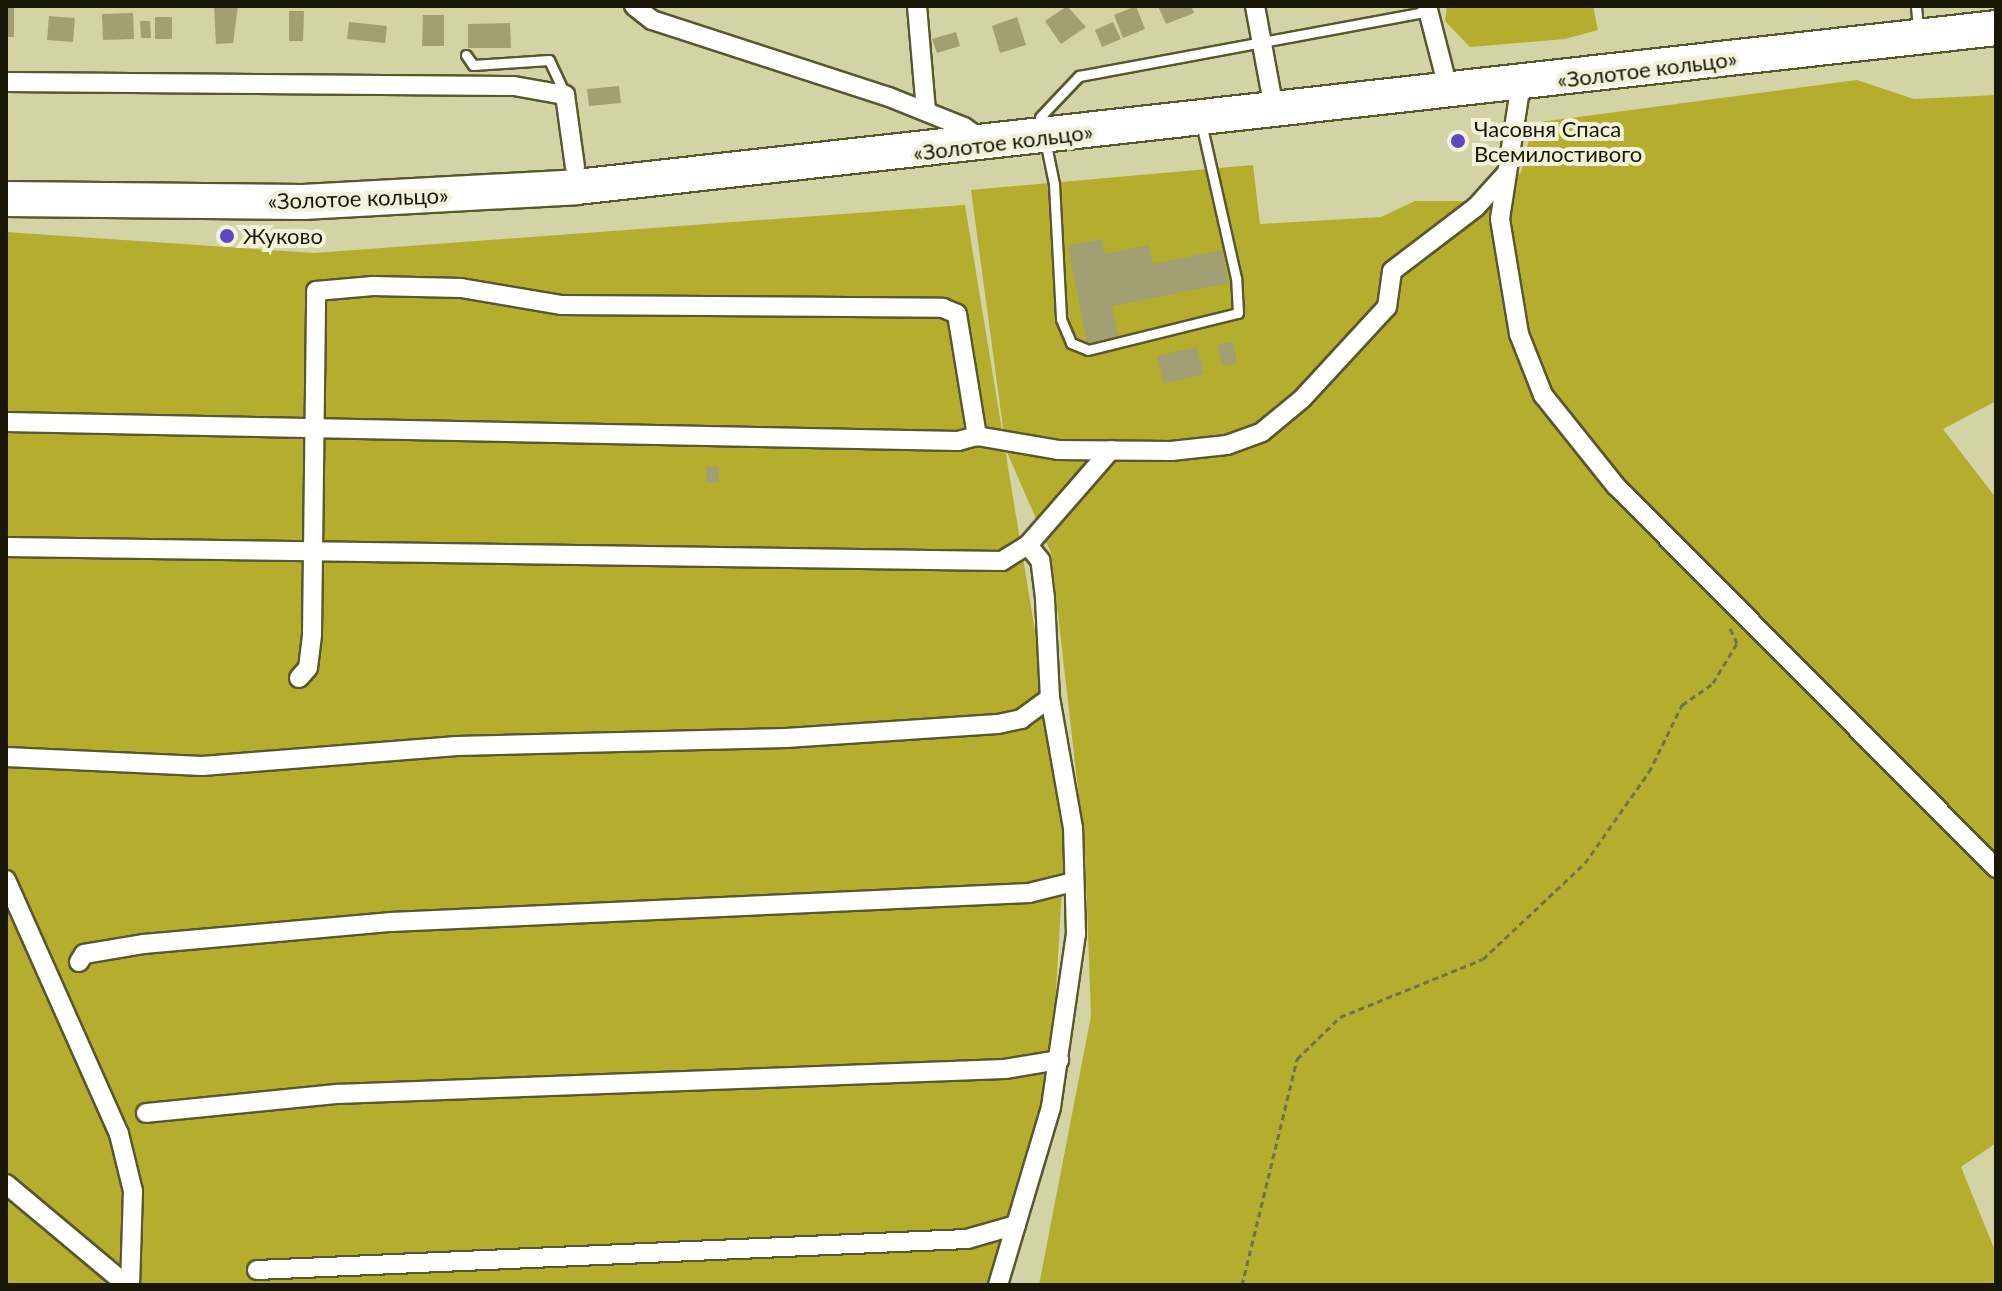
<!DOCTYPE html>
<meta charset="utf-8">
<style>
body{margin:0}
#map{position:relative;width:2002px;height:1291px;overflow:hidden;background:#d4d3a5;font-family:Lato,sans-serif}
div>[style]{position:absolute}
[style*='--x']{left:calc(var(--x)*1px);top:calc(var(--y)*1px);width:calc(var(--w)*1px);rotate:calc(var(--a)*1deg)}
.green>*{inset:0;background:#b4ad2d}
.building>*{inset:0;background:#a19f73}
.path>*{height:3px;margin-top:-1.5px;transform-origin:0;background:repeating-linear-gradient(90deg,#717052 0 6px,transparent 0 10px)}
.roads{filter:drop-shadow(2px 0 #59572d) drop-shadow(-2px 0 #59572d) drop-shadow(0 2px #59572d) drop-shadow(0 -2px #59572d)}
.lane>*{height:9px;margin:-4.5px;padding:0 4.5px;transform-origin:4.5px;border-radius:4.5px;background:#fff}
.street>*{height:18px;margin:-9px;padding:0 9px;transform-origin:9px;border-radius:9px;background:#fff}
.highway>*{height:34px;margin:-17px;padding:0 17px;transform-origin:17px;border-radius:17px;background:#fff}
.dots>*{width:22px;height:22px;translate:-50% -50%;box-sizing:border-box;border:4px solid #f2f2db;border-radius:50%}
span{translate:-50% -50%;white-space:nowrap;text-align:center;line-height:1.15;-webkit-text-stroke:8px #f2f2db;paint-order:stroke}
.street-label{font-size:22px;color:#191807}
.poi-label{font-size:22px;color:#191807}
.left{translate:0 -50%;text-align:left}
.frame{position:absolute;inset:0;border:8px solid #191807;pointer-events:none}
</style>
<div id="map">
<div class="green">
<i style="clip-path:polygon(1447px 6px,1593px 6px,1598px 30px,1565px 39px,1470px 47px,1445px 21px)"></i>
<i style="clip-path:polygon(1857px 80px,1914px 99px,1996px 95px,1996px 401px,1943px 429px,1996px 498px,1996px 1143px,1961px 1167px,1996px 1253px,1996px 1285px,1039px 1285px,1091px 1016px,1085px 850px,1051px 553px,1006px 450px,971px 190px,1253px 165px,1260px 224px,1381px 217px,1415px 201px,1493px 201px,1521px 172px,1533px 123px)"></i>
<i style="clip-path:polygon(965px 205px,1066px 820px,1050px 1093px,993px 1285px,6px 1285px,6px 232px,314px 253px)"></i>
</div>
<div class="building">
<i style="clip-path:polygon(6px 6px,14px 6px,14px 37px,6px 37px)"></i>
<i style="clip-path:polygon(214px 6px,238px 6px,233px 43px,216px 44px)"></i>
<i style="clip-path:polygon(1067px 6px,1086px 27px,1061px 44px,1045px 21px)"></i>
<i style="clip-path:polygon(1136px 6px,1145px 29px,1123px 38px,1114px 15px)"></i>
<i style="clip-path:polygon(1158px 6px,1191px 6px,1194px 13px,1166px 24px)"></i>
<i style="clip-path:polygon(289px 11px,304px 11px,303px 41px,289px 41px)"></i>
<i style="clip-path:polygon(133px 13px,134px 39px,103px 40px,102px 14px)"></i>
<i style="clip-path:polygon(423px 15px,444px 15px,444px 46px,422px 46px)"></i>
<i style="clip-path:polygon(49px 16px,75px 18px,73px 42px,47px 40px)"></i>
<i style="clip-path:polygon(155px 17px,172px 17px,172px 39px,155px 39px)"></i>
<i style="clip-path:polygon(1017px 17px,1026px 45px,1000px 53px,992px 26px)"></i>
<i style="clip-path:polygon(140px 21px,150px 21px,151px 38px,141px 38px)"></i>
<i style="clip-path:polygon(349px 22px,387px 26px,385px 43px,347px 39px)"></i>
<i style="clip-path:polygon(1113px 22px,1121px 39px,1102px 47px,1095px 30px)"></i>
<i style="clip-path:polygon(510px 23px,511px 48px,468px 48px,468px 24px)"></i>
<i style="clip-path:polygon(956px 32px,960px 46px,937px 53px,932px 39px)"></i>
<i style="clip-path:polygon(619px 86px,621px 103px,589px 106px,587px 89px)"></i>
<i style="clip-path:polygon(1102px 239px,1105px 254px,1149px 245px,1153px 264px,1222px 250px,1228px 283px,1112px 306px,1118px 336px,1087px 343px,1068px 246px)"></i>
<i style="clip-path:polygon(1233px 342px,1237px 363px,1222px 366px,1218px 345px)"></i>
<i style="clip-path:polygon(1197px 347px,1204px 374px,1164px 384px,1157px 356px)"></i>
<i style="clip-path:polygon(706px 467px,719px 467px,719px 482px,706px 482px)"></i>
</div>
<div class="path">
<i style="--x:1242;--y:1285;--w:233;--a:-76.3"></i>
<i style="--x:1297;--y:1059;--w:60;--a:-44.3"></i>
<i style="--x:1340;--y:1017;--w:154;--a:-22.1"></i>
<i style="--x:1483;--y:959;--w:140;--a:-43.3"></i>
<i style="--x:1585;--y:863;--w:111;--a:-54.9"></i>
<i style="--x:1649;--y:772;--w:75;--a:-63.8"></i>
<i style="--x:1682;--y:705;--w:38;--a:-35"></i>
<i style="--x:1713;--y:683;--w:47;--a:-59"></i>
<i style="--x:1737;--y:643;--w:19;--a:-115"></i>
</div>
<div class="roads">
<div class="lane">
<i style="--x:1916;--y:6;--w:12;--a:85"></i>
<i style="--x:466;--y:55;--w:12;--a:55"></i>
<i style="--x:473;--y:65;--w:76;--a:-3.8"></i>
<i style="--x:549;--y:60;--w:38;--a:65"></i>
<i style="--x:1040;--y:117;--w:57;--a:-46.4"></i>
<i style="--x:1079;--y:76;--w:356;--a:-10.5"></i>
<i style="--x:1045;--y:140;--w:45;--a:78.4"></i>
<i style="--x:1054;--y:184;--w:135;--a:87"></i>
<i style="--x:1061;--y:319;--w:26;--a:67"></i>
<i style="--x:1071;--y:343;--w:18;--a:22"></i>
<i style="--x:1088;--y:350;--w:154;--a:-13.9"></i>
<i style="--x:1238;--y:313;--w:35;--a:-93"></i>
<i style="--x:1236;--y:278;--w:159;--a:-102.7"></i>
</div>
<div class="street">
<i style="--x:634;--y:6;--w:23;--a:38"></i>
<i style="--x:652;--y:20;--w:249;--a:18"></i>
<i style="--x:889;--y:97;--w:81;--a:21.8"></i>
<i style="--x:964;--y:127;--w:21;--a:35"></i>
<i style="--x:917;--y:6;--w:106;--a:85.1"></i>
<i style="--x:1255;--y:6;--w:87;--a:79.5"></i>
<i style="--x:1427;--y:6;--w:68;--a:75.6"></i>
<i style="--x:6;--y:82;--w:508;--a:0.45"></i>
<i style="--x:514;--y:86;--w:52;--a:10"></i>
<i style="--x:565;--y:95;--w:73;--a:82.1"></i>
<i style="--x:1521;--y:83;--w:138;--a:98.8"></i>
<i style="--x:1500;--y:219;--w:117;--a:80.6"></i>
<i style="--x:1519;--y:334;--w:66;--a:68.5"></i>
<i style="--x:1543;--y:395;--w:117;--a:51.3"></i>
<i style="--x:1616;--y:486;--w:539;--a:45.15"></i>
<i style="--x:6;--y:422;--w:952;--a:1.14"></i>
<i style="--x:958;--y:441;--w:20;--a:-15"></i>
<i style="--x:6;--y:547;--w:996;--a:0.81"></i>
<i style="--x:1002;--y:561;--w:31;--a:-32"></i>
<i style="--x:1028;--y:545;--w:126;--a:-48.9"></i>
<i style="--x:299;--y:678;--w:13;--a:-48"></i>
<i style="--x:308;--y:668;--w:34;--a:-83"></i>
<i style="--x:312;--y:634;--w:343;--a:-89.3"></i>
<i style="--x:316;--y:291;--w:57;--a:-5"></i>
<i style="--x:373;--y:286;--w:88;--a:1.3"></i>
<i style="--x:461;--y:288;--w:101;--a:9.6"></i>
<i style="--x:561;--y:305;--w:382;--a:0.4"></i>
<i style="--x:943;--y:308;--w:15;--a:23"></i>
<i style="--x:957;--y:314;--w:124;--a:80.7"></i>
<i style="--x:977;--y:436;--w:82;--a:9.8"></i>
<i style="--x:1058;--y:450;--w:113;--a:0.5"></i>
<i style="--x:1171;--y:451;--w:56;--a:-6.1"></i>
<i style="--x:1227;--y:445;--w:37;--a:-20"></i>
<i style="--x:1262;--y:432;--w:52;--a:-39.5"></i>
<i style="--x:1302;--y:399;--w:125;--a:-47.3"></i>
<i style="--x:1387;--y:307;--w:36;--a:-82"></i>
<i style="--x:1392;--y:271;--w:106;--a:-37.3"></i>
<i style="--x:1476;--y:207;--w:43;--a:-47.8"></i>
<i style="--x:6;--y:757;--w:196;--a:2.6"></i>
<i style="--x:202;--y:766;--w:256;--a:-4.5"></i>
<i style="--x:457;--y:746;--w:329;--a:-1.4"></i>
<i style="--x:786;--y:738;--w:212;--a:-3.8"></i>
<i style="--x:998;--y:724;--w:24;--a:-12"></i>
<i style="--x:1021;--y:719;--w:36;--a:-36"></i>
<i style="--x:6;--y:880;--w:278;--a:66"></i>
<i style="--x:119;--y:1134;--w:59;--a:76.2"></i>
<i style="--x:133;--y:1191;--w:94;--a:91.8"></i>
<i style="--x:79;--y:962;--w:9;--a:-58"></i>
<i style="--x:84;--y:954;--w:61;--a:-9.5"></i>
<i style="--x:144;--y:944;--w:248;--a:-5.1"></i>
<i style="--x:391;--y:922;--w:639;--a:-2.6"></i>
<i style="--x:1029;--y:893;--w:45;--a:-14"></i>
<i style="--x:146;--y:1113;--w:192;--a:-5.7"></i>
<i style="--x:337;--y:1094;--w:668;--a:-2.14"></i>
<i style="--x:1005;--y:1069;--w:55;--a:-9.5"></i>
<i style="--x:6;--y:1184;--w:158;--a:39.9"></i>
<i style="--x:257;--y:1270;--w:711;--a:-2.5"></i>
<i style="--x:967;--y:1239;--w:51;--a:-15.9"></i>
<i style="--x:998;--y:1285;--w:186;--a:-73.4"></i>
<i style="--x:1051;--y:1107;--w:175;--a:-81.8"></i>
<i style="--x:1076;--y:934;--w:106;--a:-91.6"></i>
<i style="--x:1073;--y:828;--w:132;--a:-100"></i>
<i style="--x:1050;--y:698;--w:100;--a:-92.9"></i>
<i style="--x:1045;--y:598;--w:38;--a:-97"></i>
<i style="--x:1040;--y:560;--w:19;--a:-129"></i>
</div>
<div class="highway">
<i style="--x:6;--y:199;--w:297;--a:0.6"></i>
<i style="--x:303;--y:202;--w:274;--a:-3.1"></i>
<i style="--x:577;--y:187;--w:1428;--a:-6.39"></i>
</div>
</div>
<div class="dots">
<i style="left:1458px;top:141px;background:#5e48c0"></i>
<i style="left:227px;top:236px;background:#5e48c0"></i>
</div>
<div class="street-label">
<span style="left:1647px;top:69px;rotate:-7deg">«Золотое кольцо»</span>
<span style="left:1003px;top:142px;rotate:-7deg">«Золотое кольцо»</span>
<span style="left:358px;top:198px;rotate:-2deg">«Золотое кольцо»</span>
</div>
<div class="poi-label">
<span class="left" style="left:1474px;top:141px">Часовня Спаса<br>Всемилостивого</span>
<span class="left" style="left:243px;top:236px">Жуково</span>
</div>
<div class="frame"></div>
</div>
